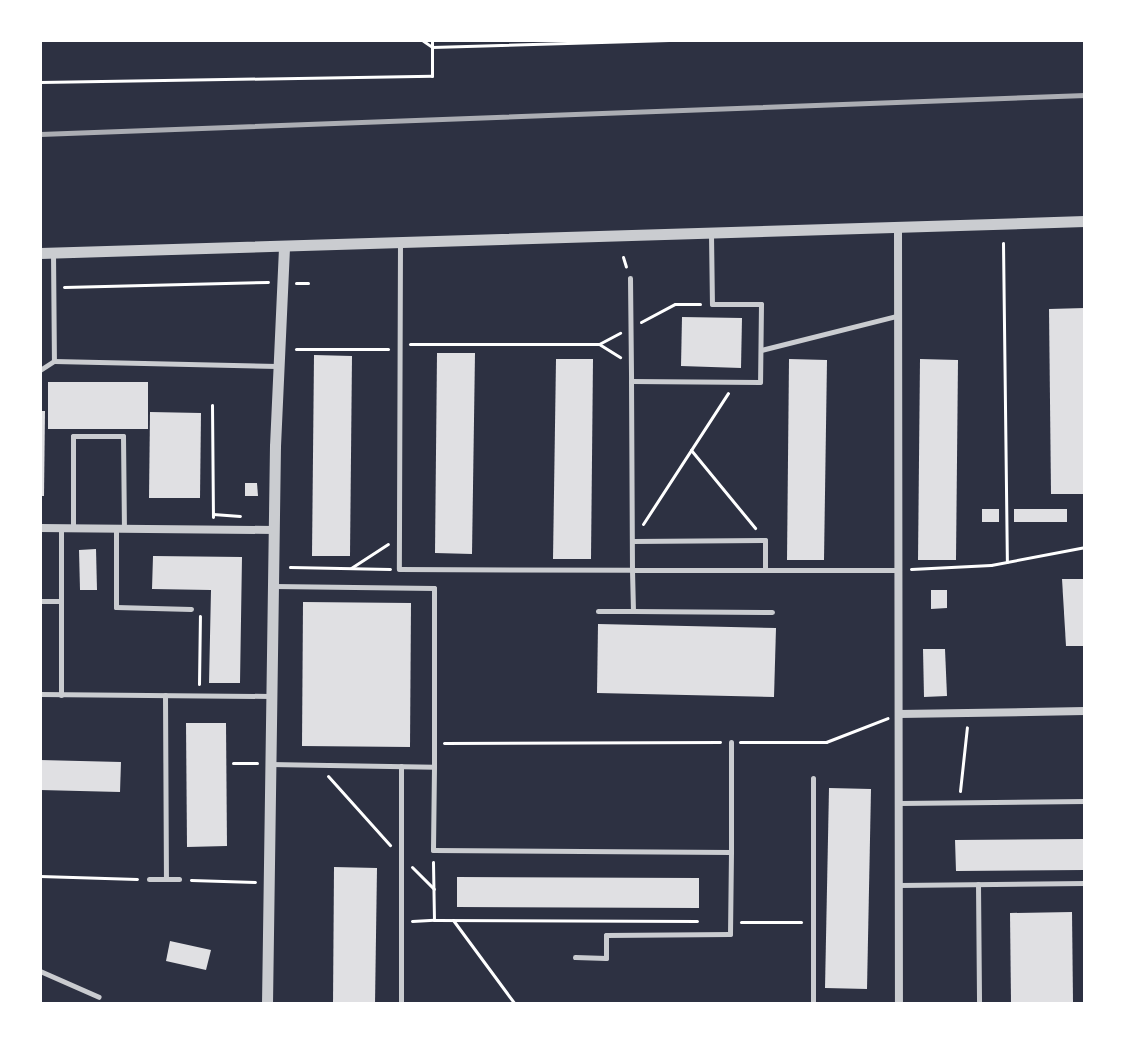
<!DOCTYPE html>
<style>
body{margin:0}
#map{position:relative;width:1125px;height:1044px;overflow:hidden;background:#2d3142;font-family:Literata,serif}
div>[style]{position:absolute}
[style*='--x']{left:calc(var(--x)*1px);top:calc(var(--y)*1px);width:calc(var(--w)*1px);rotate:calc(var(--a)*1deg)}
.building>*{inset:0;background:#e0e0e3}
.path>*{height:3px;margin:-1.5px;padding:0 1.5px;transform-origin:1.5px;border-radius:1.5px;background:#fff}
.service>*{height:5px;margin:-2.5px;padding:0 2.5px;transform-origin:2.5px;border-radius:2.5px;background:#caccd0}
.minor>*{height:8px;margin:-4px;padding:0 4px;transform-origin:4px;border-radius:4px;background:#caccd0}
.tertiary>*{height:11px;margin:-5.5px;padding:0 5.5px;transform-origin:5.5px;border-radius:5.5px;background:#caccd0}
.rail>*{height:5px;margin:-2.5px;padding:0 2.5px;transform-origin:2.5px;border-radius:2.5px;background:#abadb3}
span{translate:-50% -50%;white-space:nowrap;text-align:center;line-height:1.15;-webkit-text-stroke:6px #fff;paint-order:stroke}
.frame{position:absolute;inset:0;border:42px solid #fff;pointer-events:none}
</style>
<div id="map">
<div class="building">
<i style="clip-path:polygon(1085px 308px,1085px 494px,1051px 494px,1049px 309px)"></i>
<i style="clip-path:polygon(682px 317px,742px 318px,741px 368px,681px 366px)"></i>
<i style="clip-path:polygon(437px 353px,475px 353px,472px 554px,435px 553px)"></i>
<i style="clip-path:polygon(314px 355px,352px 356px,350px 556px,312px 556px)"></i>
<i style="clip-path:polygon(556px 359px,593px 359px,591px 559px,553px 559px)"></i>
<i style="clip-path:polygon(789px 359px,827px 360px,824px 560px,787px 560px)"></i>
<i style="clip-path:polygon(920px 359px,958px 360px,956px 560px,918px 560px)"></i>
<i style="clip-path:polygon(48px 382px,148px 382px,148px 429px,48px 429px)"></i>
<i style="clip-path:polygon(40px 411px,45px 411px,44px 496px,40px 496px)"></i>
<i style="clip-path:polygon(150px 412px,201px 413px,200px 498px,149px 498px)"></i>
<i style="clip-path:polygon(245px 483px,257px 483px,258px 496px,245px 496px)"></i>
<i style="clip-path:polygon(982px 509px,999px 509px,999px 522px,982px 522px)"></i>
<i style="clip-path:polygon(1014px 509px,1067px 509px,1067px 522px,1014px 522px)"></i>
<i style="clip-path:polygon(96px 549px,97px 590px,80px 590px,79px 550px)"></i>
<i style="clip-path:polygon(153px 556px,242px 557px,240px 683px,209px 683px,211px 590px,152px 589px)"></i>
<i style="clip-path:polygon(1062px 579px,1085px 579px,1085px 646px,1066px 646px)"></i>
<i style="clip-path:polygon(931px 590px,947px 590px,947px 608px,931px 609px)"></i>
<i style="clip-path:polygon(303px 602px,411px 603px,410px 747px,302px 746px)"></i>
<i style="clip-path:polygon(598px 624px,776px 628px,774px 697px,597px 693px)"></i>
<i style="clip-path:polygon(923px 649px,945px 649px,947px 696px,924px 697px)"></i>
<i style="clip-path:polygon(186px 723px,226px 723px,227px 846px,187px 847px)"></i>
<i style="clip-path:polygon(40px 760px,121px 762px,120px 792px,40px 790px)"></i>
<i style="clip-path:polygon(829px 788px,871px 789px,867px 989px,825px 988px)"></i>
<i style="clip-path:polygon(1085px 839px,1085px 870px,956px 871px,955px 840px)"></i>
<i style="clip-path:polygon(334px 867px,377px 868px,375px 1004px,333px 1004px)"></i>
<i style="clip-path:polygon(457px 877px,699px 878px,699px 908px,457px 907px)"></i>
<i style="clip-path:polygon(1072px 912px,1073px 1002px,1011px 1003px,1010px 913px)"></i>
<i style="clip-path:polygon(170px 941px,211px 950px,206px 970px,166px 961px)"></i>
</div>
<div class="path">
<i style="--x:422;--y:40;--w:12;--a:35"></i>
<i style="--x:432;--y:47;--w:237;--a:-1.7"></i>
<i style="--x:40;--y:82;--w:392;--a:-0.9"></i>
<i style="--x:432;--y:76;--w:36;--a:-90"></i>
<i style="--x:1003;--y:243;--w:319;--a:89.3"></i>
<i style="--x:623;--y:257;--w:10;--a:73"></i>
<i style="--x:296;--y:283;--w:12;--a:0"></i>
<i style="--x:64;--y:287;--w:204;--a:-1.4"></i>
<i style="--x:641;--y:322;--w:38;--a:-28"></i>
<i style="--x:675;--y:304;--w:25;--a:0"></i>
<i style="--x:410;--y:344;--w:189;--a:0"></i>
<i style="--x:599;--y:344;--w:24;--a:-28"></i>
<i style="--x:599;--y:344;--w:25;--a:32"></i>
<i style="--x:296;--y:349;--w:92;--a:0"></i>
<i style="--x:212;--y:405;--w:112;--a:89.5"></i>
<i style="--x:691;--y:450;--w:101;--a:50.6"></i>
<i style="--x:213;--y:514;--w:27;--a:4"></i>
<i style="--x:643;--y:524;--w:156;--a:-57"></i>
<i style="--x:290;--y:567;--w:100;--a:1.1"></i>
<i style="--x:351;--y:568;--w:44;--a:-33"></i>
<i style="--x:911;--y:569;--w:80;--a:-2.9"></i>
<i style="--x:991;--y:565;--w:96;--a:-10.8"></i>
<i style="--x:199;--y:684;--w:68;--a:-89.2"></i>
<i style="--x:740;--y:742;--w:86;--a:0"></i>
<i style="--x:826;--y:742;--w:66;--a:-21.2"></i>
<i style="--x:444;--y:743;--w:276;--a:-0.2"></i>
<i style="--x:233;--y:763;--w:24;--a:0"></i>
<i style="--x:328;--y:776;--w:93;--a:48.1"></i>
<i style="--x:960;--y:791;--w:64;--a:-83.8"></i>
<i style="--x:412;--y:867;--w:31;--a:45"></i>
<i style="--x:40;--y:876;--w:97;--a:1.8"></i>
<i style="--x:191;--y:880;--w:64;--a:1.8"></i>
<i style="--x:434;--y:920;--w:263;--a:0.2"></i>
<i style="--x:453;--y:920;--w:104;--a:53.6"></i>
<i style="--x:412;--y:921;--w:22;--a:-3"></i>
<i style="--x:434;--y:920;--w:58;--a:-91"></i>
<i style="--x:741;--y:922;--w:60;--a:0"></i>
</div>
<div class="service">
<i style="--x:711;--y:235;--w:69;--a:89.2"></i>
<i style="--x:712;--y:304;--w:49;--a:0"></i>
<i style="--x:761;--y:304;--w:78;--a:90.7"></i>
<i style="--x:760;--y:382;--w:129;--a:-179.6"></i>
<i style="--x:631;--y:381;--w:189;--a:89.7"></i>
<i style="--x:632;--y:570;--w:267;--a:0"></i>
<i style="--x:400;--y:243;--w:326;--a:90.2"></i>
<i style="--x:399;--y:569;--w:233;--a:0.2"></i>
<i style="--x:632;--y:570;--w:41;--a:88.6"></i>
<i style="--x:633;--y:611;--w:139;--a:0.4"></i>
<i style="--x:53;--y:253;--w:108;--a:89.5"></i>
<i style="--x:54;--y:361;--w:223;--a:1.3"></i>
<i style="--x:630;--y:278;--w:103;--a:89.4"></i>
<i style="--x:761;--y:350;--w:139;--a:-14.1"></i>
<i style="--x:40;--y:370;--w:17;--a:-33"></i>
<i style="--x:73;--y:527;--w:91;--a:-90"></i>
<i style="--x:73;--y:436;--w:50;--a:0"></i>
<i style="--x:123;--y:436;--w:92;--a:89.4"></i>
<i style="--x:61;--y:529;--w:166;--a:90"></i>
<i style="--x:116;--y:529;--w:78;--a:90"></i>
<i style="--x:116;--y:607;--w:75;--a:1.5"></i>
<i style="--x:632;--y:541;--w:133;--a:-0.4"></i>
<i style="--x:765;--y:540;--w:30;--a:90"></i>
<i style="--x:40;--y:601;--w:21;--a:0"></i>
<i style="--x:598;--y:611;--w:35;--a:0"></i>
<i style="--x:40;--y:694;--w:230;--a:0.5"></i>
<i style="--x:165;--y:695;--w:184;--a:89.7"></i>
<i style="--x:270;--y:764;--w:164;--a:1"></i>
<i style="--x:434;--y:767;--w:179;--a:-90"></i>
<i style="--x:434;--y:588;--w:160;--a:-179.3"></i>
<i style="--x:401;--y:766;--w:238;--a:90"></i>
<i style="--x:434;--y:767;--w:83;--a:90.7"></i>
<i style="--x:433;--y:850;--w:298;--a:0.4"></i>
<i style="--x:731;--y:852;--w:110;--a:-90"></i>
<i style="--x:813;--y:778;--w:226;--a:90"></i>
<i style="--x:899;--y:803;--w:186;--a:-0.6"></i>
<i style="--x:149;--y:879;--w:30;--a:0"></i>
<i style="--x:978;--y:884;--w:120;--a:89.5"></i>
<i style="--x:899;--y:885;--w:186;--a:-0.6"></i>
<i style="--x:575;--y:957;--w:31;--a:2"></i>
<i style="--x:606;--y:958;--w:23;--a:-90"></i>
<i style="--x:606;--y:935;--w:124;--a:-0.5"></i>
<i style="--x:730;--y:934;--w:82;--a:-89.3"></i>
<i style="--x:40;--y:971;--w:64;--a:23.8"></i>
</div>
<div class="minor">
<i style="--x:898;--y:230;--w:774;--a:89.93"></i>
<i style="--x:40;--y:528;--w:235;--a:0.5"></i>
<i style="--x:899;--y:714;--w:186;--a:-0.9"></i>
</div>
<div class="tertiary">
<i style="--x:40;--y:253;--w:1045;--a:-1.75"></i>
<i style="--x:267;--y:1004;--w:558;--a:-89.18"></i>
<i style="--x:275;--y:446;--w:200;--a:-87.4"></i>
</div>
<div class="rail">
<i style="--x:40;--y:134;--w:1046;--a:-2.14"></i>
</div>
<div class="frame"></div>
</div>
